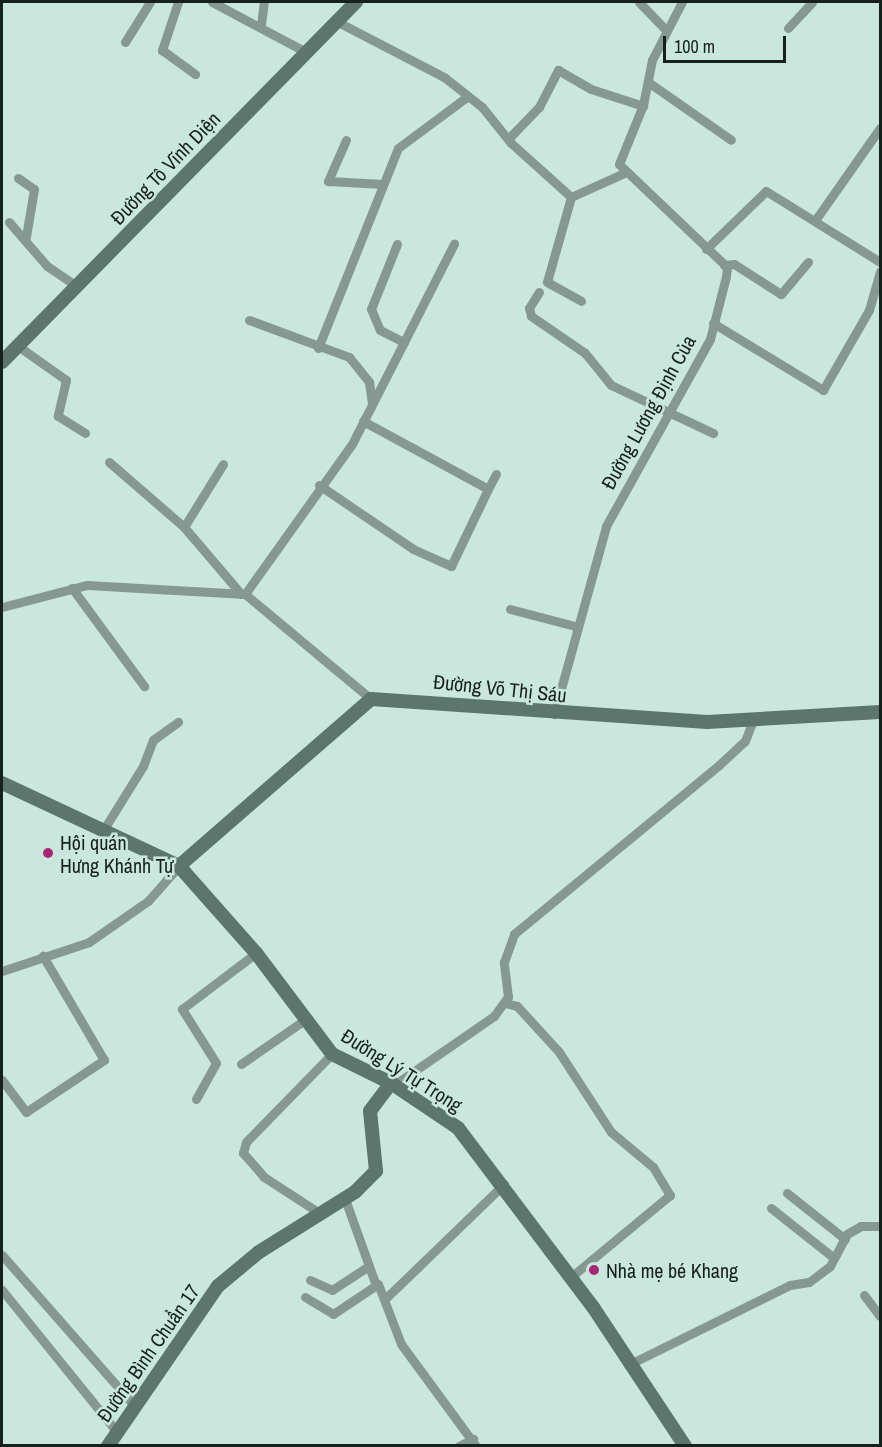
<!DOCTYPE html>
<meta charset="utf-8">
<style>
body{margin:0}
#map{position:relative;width:882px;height:1447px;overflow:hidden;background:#c9e7dd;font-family:"Archivo Narrow",sans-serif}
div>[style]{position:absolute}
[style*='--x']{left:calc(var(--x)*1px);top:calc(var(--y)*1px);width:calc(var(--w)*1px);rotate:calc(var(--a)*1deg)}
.street>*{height:9px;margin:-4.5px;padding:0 4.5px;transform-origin:4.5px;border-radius:4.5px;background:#869892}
.secondary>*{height:14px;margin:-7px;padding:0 7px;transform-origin:7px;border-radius:7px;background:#5c766e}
.dots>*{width:16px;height:16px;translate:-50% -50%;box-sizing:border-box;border:3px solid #c9e7dd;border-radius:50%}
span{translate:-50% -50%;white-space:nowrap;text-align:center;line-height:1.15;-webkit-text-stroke:5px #c9e7dd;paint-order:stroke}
.street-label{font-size:20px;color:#16211d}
.poi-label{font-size:20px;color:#16211d}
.left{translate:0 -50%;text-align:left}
.frame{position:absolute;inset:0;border:3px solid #16211d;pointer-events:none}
.scale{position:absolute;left:663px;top:36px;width:123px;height:27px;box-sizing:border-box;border:3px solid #16211d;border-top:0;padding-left:8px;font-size:18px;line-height:21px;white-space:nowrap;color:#16211d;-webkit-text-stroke:4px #c9e7dd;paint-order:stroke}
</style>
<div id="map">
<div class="street">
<i style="--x:178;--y:2;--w:51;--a:108.4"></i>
<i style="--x:162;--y:50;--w:41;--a:36"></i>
<i style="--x:212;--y:2;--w:106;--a:28"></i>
<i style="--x:639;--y:2;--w:40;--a:46"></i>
<i style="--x:336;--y:21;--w:122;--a:27.4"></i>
<i style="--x:444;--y:77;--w:48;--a:38.3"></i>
<i style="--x:482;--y:107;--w:46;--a:51.1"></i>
<i style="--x:511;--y:143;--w:81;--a:42"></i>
<i style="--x:571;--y:197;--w:58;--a:-24.4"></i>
<i style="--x:261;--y:25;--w:23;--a:-83"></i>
<i style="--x:788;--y:28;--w:35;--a:-47"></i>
<i style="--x:125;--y:42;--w:47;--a:-58"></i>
<i style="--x:648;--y:82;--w:101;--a:34.9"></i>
<i style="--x:508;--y:139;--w:45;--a:-45.9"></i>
<i style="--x:539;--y:107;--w:42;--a:-62.8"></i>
<i style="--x:558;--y:70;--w:38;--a:30"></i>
<i style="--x:591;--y:89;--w:55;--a:18.1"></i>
<i style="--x:346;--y:140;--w:45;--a:113.7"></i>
<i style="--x:328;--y:181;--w:55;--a:3.1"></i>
<i style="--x:18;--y:178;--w:19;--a:35"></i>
<i style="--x:34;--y:189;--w:49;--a:99.5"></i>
<i style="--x:571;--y:197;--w:88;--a:105.8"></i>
<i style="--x:547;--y:282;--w:39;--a:29"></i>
<i style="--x:816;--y:219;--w:111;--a:-54.9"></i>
<i style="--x:9;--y:222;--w:58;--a:49.2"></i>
<i style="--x:47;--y:266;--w:36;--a:34"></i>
<i style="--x:397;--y:244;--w:70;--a:111.8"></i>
<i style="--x:371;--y:309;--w:23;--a:67"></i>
<i style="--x:380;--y:330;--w:27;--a:27"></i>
<i style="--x:706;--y:249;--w:83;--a:-44"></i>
<i style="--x:766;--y:191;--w:134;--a:31.9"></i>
<i style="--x:724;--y:265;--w:10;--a:-6"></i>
<i style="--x:734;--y:264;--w:56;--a:32.6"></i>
<i style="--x:781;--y:294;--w:42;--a:-49.8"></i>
<i style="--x:539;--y:292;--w:19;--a:122"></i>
<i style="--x:529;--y:308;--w:8;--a:76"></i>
<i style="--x:531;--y:316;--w:65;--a:34.4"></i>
<i style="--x:585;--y:353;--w:41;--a:50.9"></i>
<i style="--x:611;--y:385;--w:113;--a:25.2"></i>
<i style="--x:249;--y:320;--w:107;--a:20.3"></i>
<i style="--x:349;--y:357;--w:32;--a:51"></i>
<i style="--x:369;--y:382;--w:21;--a:82"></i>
<i style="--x:713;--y:323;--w:129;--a:31.3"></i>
<i style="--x:823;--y:390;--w:92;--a:-60.1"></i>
<i style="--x:869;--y:310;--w:40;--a:-74"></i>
<i style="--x:18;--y:346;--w:59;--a:35.3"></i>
<i style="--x:66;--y:380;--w:37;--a:103"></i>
<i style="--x:58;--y:416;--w:32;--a:32"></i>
<i style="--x:318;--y:348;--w:215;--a:-68.2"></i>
<i style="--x:398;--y:148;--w:87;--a:-36.6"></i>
<i style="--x:363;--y:421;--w:142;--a:28.5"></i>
<i style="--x:488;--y:489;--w:17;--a:-62"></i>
<i style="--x:109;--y:462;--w:99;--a:40.9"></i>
<i style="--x:184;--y:527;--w:88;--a:49.6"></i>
<i style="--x:319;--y:485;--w:114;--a:34.2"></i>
<i style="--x:413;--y:549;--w:42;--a:24.1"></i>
<i style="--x:451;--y:566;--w:85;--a:-64.3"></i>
<i style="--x:184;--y:527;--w:74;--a:-58.2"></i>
<i style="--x:72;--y:588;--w:122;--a:53.7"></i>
<i style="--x:245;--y:594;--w:184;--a:-54.5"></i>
<i style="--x:352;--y:444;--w:225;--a:-63"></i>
<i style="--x:2;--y:607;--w:88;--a:-14.5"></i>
<i style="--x:87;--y:585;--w:158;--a:3.3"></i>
<i style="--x:245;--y:594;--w:164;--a:39.8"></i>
<i style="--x:510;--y:609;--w:67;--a:14.7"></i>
<i style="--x:554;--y:714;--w:195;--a:-74.5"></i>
<i style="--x:606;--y:526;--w:214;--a:-60.9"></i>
<i style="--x:710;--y:339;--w:65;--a:-75.7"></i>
<i style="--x:726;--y:276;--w:9;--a:-84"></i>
<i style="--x:727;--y:267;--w:149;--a:-136.4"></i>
<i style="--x:619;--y:164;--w:64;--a:-67.9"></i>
<i style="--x:643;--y:105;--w:46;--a:-78.7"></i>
<i style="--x:652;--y:60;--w:65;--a:-62.7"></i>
<i style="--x:104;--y:829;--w:74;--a:-58.2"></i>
<i style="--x:143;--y:766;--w:28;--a:-69"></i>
<i style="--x:153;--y:740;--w:31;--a:-36"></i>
<i style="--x:2;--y:971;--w:92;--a:-18.4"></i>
<i style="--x:89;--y:942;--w:72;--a:-34.8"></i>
<i style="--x:148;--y:901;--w:47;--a:-48.5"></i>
<i style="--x:505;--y:1003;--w:12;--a:14"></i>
<i style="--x:517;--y:1006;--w:62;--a:47.6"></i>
<i style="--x:559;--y:1052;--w:95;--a:57"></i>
<i style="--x:611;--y:1132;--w:55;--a:39.8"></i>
<i style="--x:653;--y:1167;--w:33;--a:59"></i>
<i style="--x:670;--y:1195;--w:129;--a:140.4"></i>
<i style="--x:241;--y:1064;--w:79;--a:-34.7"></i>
<i style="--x:2;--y:1080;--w:40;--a:53"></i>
<i style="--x:26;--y:1112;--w:94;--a:-33.7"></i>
<i style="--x:104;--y:1060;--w:121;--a:-120.4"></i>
<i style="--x:394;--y:1085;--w:121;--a:-34.6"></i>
<i style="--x:494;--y:1016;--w:24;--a:-54"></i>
<i style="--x:508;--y:997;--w:35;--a:-97"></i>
<i style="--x:504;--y:962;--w:30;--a:-70"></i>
<i style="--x:514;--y:934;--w:266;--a:-39.5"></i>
<i style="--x:719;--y:765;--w:35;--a:-43"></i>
<i style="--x:745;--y:741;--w:19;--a:-69"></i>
<i style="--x:196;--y:1099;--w:41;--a:-60.9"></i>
<i style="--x:216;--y:1063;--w:64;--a:-122.2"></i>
<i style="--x:182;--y:1009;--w:93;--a:-37.1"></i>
<i style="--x:787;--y:1193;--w:74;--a:38.4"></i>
<i style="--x:345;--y:1199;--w:89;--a:70.3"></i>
<i style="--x:771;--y:1208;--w:80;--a:38.4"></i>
<i style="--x:321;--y:1214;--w:68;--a:-147"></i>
<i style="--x:264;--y:1177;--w:32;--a:-131"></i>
<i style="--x:243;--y:1153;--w:11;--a:-75"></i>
<i style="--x:246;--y:1142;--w:123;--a:-45.7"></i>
<i style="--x:2;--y:1255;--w:200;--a:48.7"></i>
<i style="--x:310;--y:1280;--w:24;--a:24"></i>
<i style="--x:332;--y:1290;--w:42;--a:-33.3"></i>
<i style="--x:2;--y:1290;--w:181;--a:51"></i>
<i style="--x:864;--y:1295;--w:26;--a:53"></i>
<i style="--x:305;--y:1297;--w:33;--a:31"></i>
<i style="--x:333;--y:1314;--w:54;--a:-33.7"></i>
<i style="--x:378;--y:1284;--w:64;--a:69"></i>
<i style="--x:401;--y:1344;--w:127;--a:53.7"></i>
<i style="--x:386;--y:1298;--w:164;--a:-44"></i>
<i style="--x:628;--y:1365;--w:181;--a:-26.3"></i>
<i style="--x:790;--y:1285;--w:19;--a:-9"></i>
<i style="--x:809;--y:1282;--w:26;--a:-37"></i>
<i style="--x:830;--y:1266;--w:36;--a:-62"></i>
<i style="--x:847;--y:1234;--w:16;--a:-30"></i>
<i style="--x:861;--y:1226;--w:19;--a:0"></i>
<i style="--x:459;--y:1446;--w:16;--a:-27"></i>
</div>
<div class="secondary">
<i style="--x:2;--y:362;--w:505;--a:-45.48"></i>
<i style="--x:2;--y:783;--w:195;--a:25.1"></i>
<i style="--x:179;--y:866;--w:116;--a:48.5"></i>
<i style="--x:256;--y:953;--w:126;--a:53"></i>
<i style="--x:332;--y:1054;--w:66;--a:26.2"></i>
<i style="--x:391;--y:1083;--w:81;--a:33.9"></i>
<i style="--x:458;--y:1128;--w:224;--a:53"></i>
<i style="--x:593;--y:1307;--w:167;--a:56.5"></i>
<i style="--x:179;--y:866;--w:254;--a:-41"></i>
<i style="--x:371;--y:699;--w:337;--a:3.9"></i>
<i style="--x:707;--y:722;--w:173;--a:-3.3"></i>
<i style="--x:108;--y:1446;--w:194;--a:-55.5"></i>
<i style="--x:218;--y:1286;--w:53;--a:-39.7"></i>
<i style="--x:259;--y:1252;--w:113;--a:-32"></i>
<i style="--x:355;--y:1192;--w:30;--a:-45"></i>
<i style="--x:376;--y:1171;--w:60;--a:-95.7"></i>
<i style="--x:370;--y:1111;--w:35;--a:-53"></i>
</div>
<div class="dots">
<i style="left:48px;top:853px;background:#a72777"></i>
<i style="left:594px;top:1270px;background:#a72777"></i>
</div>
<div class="street-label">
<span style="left:165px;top:168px;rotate:-46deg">Đường Tô Vĩnh Diện</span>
<span style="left:648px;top:412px;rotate:-61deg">Đường Lương Định Của</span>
<span style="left:500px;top:688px;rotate:6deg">Đường Võ Thị Sáu</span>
<span style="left:402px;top:1070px;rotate:32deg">Đường Lý Tự Trọng</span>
<span style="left:148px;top:1353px;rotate:-55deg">Đường Bình Chuẩn 17</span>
</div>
<div class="poi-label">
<span class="left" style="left:60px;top:854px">Hội quán<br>Hưng Khánh Tự</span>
<span class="left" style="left:606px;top:1270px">Nhà mẹ bé Khang</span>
</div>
<div class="frame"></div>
<div class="scale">100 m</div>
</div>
